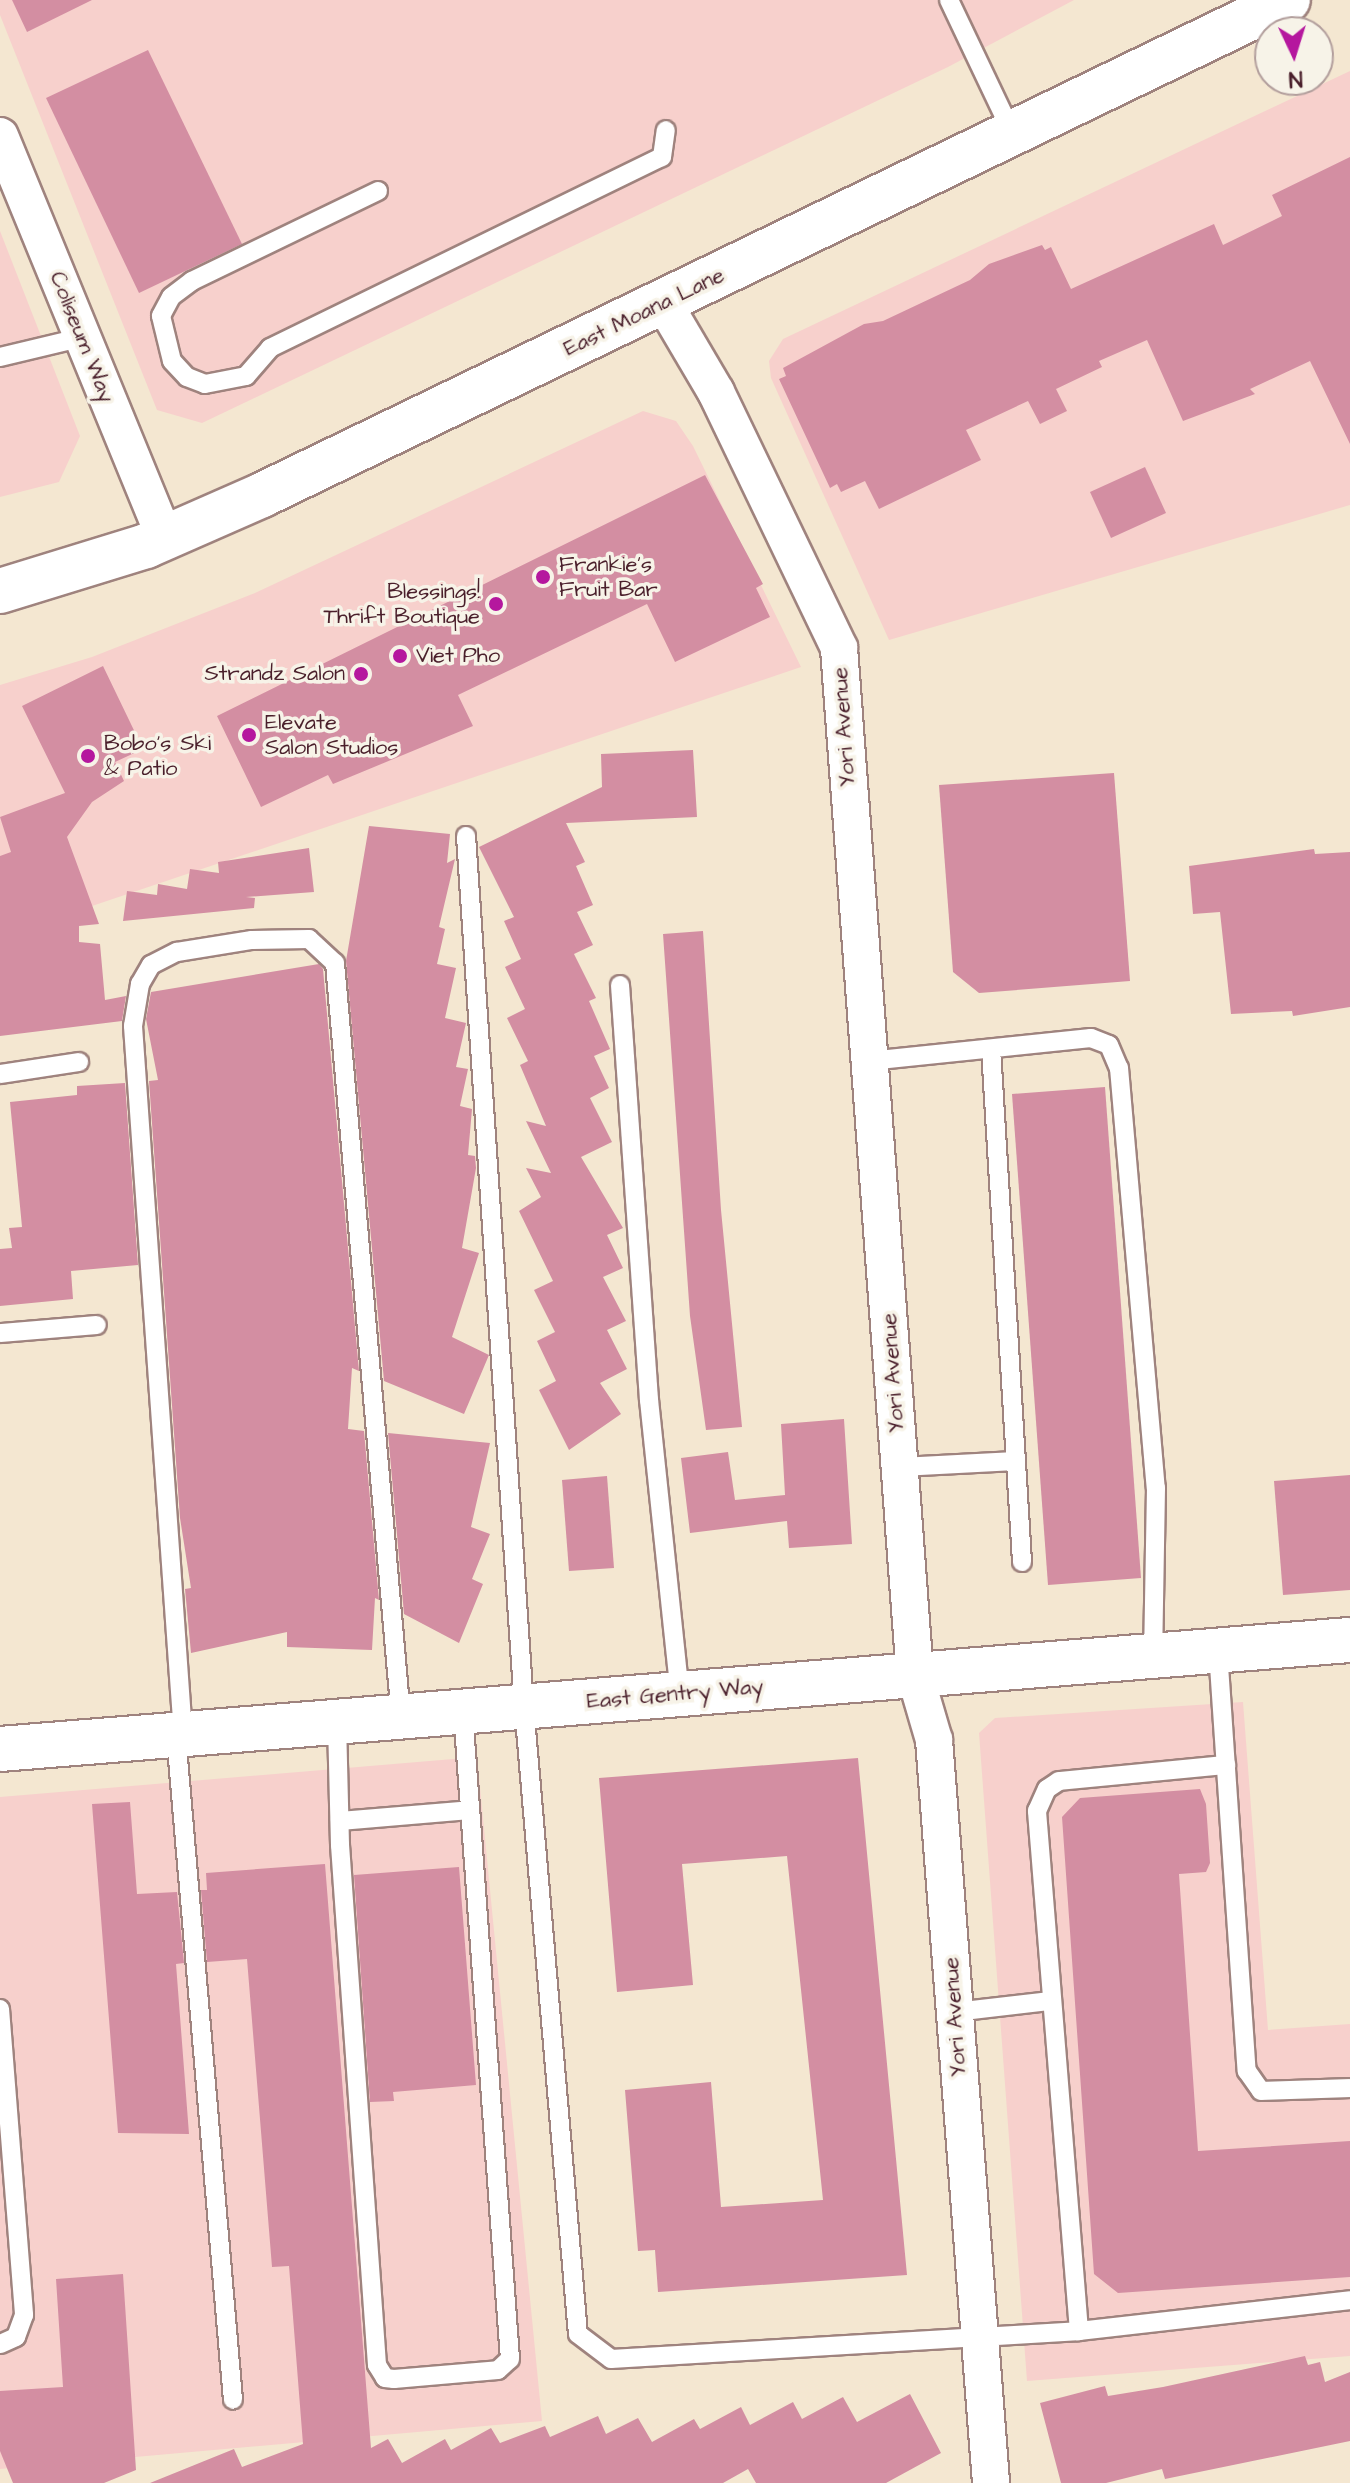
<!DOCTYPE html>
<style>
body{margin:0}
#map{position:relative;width:1350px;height:2483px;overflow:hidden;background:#f4e7d1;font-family:"Architects Daughter",sans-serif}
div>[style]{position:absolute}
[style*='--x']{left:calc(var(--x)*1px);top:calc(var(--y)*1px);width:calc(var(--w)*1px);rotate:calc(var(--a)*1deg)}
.built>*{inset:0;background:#f7d0cc}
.building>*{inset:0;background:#d38ea2}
.roads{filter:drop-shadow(2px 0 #9f837e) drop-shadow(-2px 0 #9f837e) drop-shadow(0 2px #9f837e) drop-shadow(0 -2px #9f837e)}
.service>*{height:18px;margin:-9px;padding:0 9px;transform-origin:9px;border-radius:9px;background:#fff}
.minor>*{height:36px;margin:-18px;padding:0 18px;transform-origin:18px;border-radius:18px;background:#fff}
.tertiary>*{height:44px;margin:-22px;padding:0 22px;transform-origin:22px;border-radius:22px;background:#fff}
.secondary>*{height:44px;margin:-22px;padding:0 22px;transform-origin:22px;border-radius:22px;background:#fff}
.dots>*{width:22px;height:22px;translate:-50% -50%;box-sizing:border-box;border:4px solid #f7f3e8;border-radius:50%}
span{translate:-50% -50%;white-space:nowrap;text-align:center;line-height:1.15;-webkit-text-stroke:7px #f7f3e8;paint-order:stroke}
.street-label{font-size:22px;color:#4a1f2b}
.poi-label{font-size:22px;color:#4a1f2b}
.left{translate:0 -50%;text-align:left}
.right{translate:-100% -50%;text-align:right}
.north{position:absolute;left:1254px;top:16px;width:80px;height:80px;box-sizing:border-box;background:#f7f3e8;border:2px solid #b29e9c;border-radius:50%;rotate:176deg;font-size:22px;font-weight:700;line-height:32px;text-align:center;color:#4a1f2b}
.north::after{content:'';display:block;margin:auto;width:28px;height:36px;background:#b5179e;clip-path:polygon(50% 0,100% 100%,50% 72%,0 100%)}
</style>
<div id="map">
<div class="built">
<i style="clip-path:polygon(0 0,1074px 0,948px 67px,202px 423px,157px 410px,0 15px)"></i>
<i style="clip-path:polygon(1350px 71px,1350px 505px,889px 640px,771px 378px,769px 361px,783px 339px)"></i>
<i style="clip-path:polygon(0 231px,80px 436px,59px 482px,0 497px)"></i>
<i style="clip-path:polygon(643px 411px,676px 421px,693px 446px,801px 667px,0 937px,0 685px,92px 657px,255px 593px)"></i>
<i style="clip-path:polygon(1243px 1702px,1268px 2030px,1350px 2024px,1350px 2356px,1027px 2381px,979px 1733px,995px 1718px)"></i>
<i style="clip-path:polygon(477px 1757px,542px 2421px,0 2469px,0 1797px)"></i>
</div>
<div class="building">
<i style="clip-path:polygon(12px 0,92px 0,27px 32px)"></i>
<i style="clip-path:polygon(148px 50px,242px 244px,139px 293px,46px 98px)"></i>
<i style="clip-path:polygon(1350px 157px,1350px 444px,1310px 361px,1250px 389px,1255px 394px,1183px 421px,1147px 340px,1099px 361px,1102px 367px,1056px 389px,1067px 411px,1040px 424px,1028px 401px,966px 430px,981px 460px,879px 509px,865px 481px,841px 492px,837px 484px,830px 488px,779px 379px,786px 376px,783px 368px,864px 324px,883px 321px,970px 280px,989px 264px,1042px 245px,1045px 250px,1051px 247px,1071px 289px,1214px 224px,1223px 245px,1282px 216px,1272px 195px)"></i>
<i style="clip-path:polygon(1145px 467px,1166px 513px,1111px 538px,1090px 492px)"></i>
<i style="clip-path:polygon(705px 475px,763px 584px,756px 588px,770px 617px,675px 662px,647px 604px,458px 695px,473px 726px,333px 784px,328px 775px,261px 807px,217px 716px)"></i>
<i style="clip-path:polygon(103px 666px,143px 749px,115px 762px,124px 781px,92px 802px,67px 837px,99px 924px,79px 926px,79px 942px,100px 944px,105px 1000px,126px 996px,122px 1021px,0 1036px,0 856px,11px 852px,0 817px,65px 793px,22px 706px)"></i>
<i style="clip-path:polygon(693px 750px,697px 817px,566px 823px,585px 862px,576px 866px,593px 905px,577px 912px,593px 945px,574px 954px,596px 998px,589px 1001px,610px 1049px,594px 1056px,609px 1088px,590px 1098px,612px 1142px,581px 1157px,623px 1228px,607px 1235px,623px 1268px,603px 1277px,626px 1321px,607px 1330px,627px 1369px,600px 1383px,621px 1414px,569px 1450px,539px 1390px,556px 1381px,537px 1341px,555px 1332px,534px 1290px,553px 1281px,519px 1211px,541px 1197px,526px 1168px,551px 1173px,526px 1121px,546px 1126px,520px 1065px,528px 1061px,507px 1018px,525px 1009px,505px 967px,521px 959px,504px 921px,514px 917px,479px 847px,602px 787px,601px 754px)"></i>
<i style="clip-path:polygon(1114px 773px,1130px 981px,979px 993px,953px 972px,939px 785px)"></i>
<i style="clip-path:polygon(369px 826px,450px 834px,447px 863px,455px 859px,439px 927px,445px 929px,437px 964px,456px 968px,445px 1018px,466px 1023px,456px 1067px,468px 1069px,460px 1106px,472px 1109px,468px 1155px,475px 1156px,476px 1168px,462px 1248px,479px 1253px,452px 1337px,489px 1355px,464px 1414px,384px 1381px,346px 961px)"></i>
<i style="clip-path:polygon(309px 848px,314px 892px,246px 897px,255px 898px,254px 908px,123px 921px,127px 891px,157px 895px,158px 884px,187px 889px,190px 869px,219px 873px,218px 862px)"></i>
<i style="clip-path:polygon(1314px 849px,1315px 854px,1350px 852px,1350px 1007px,1293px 1016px,1292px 1011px,1231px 1014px,1220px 912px,1193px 914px,1189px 866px)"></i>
<i style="clip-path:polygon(703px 931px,721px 1210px,742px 1427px,706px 1430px,690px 1316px,663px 934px)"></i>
<i style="clip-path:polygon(319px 964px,323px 969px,359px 1371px,352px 1368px,348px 1429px,364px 1431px,379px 1600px,375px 1598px,372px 1650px,287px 1647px,287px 1632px,191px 1653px,185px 1589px,191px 1588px,180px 1518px,149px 1081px,158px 1080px,146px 1019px,151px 992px)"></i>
<i style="clip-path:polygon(125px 1083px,138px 1265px,71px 1271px,73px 1299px,0 1306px,0 1249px,12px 1248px,9px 1228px,22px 1227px,10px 1102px,77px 1095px,77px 1086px)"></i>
<i style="clip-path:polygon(1105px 1087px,1141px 1578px,1048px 1585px,1012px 1094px)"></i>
<i style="clip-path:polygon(844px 1419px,852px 1544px,789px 1548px,787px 1521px,690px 1533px,681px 1458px,728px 1452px,735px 1500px,785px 1495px,781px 1424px)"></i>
<i style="clip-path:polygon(388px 1433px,490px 1443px,471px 1527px,490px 1534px,472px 1579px,483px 1584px,459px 1643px,404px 1614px)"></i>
<i style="clip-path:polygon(1350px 1475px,1350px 1590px,1283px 1595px,1274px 1481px)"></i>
<i style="clip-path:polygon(607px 1476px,614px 1568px,569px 1571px,562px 1480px)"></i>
<i style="clip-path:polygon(858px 1758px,907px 2275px,658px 2292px,655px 2250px,638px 2251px,625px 2090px,711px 2082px,721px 2207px,823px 2200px,787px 1856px,682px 1864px,693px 1985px,617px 1992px,599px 1778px)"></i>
<i style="clip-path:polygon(1200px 1789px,1206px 1804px,1210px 1863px,1206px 1872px,1179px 1874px,1198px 2151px,1350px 2141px,1350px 2277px,1118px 2293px,1094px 2274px,1062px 1817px,1080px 1798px)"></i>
<i style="clip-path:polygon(130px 1802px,137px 1894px,177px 1892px,184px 1963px,176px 1964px,189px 2134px,118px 2133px,92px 1804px)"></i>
<i style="clip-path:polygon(325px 1864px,371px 2448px,388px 2439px,402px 2463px,445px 2439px,451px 2450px,491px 2428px,500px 2443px,545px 2426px,550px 2437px,598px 2416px,606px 2434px,638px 2418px,652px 2442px,694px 2419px,700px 2429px,741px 2407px,750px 2425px,793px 2402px,802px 2419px,843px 2397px,857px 2422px,910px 2394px,941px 2453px,886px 2483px,756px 2483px,748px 2469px,723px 2483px,150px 2483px,234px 2449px,242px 2467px,303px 2444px,289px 2266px,272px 2267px,247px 1959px,207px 1962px,201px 1890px,207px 1890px,206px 1873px)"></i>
<i style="clip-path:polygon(459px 1867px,476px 2085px,393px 2092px,394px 2101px,370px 2102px,354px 1875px)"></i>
<i style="clip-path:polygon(123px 2274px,136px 2470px,104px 2483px,13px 2483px,0 2451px,0 2391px,63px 2387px,56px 2279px)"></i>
<i style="clip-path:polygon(1305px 2356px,1308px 2365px,1320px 2362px,1325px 2382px,1350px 2372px,1350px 2441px,1165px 2479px,1162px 2469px,1106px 2483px,1061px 2483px,1040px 2403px,1105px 2386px,1108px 2396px,1163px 2387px)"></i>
</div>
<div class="roads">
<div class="service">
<i style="--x:949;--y:0;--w:149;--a:64.6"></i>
<i style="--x:378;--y:191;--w:207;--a:154.2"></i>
<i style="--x:192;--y:281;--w:26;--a:143"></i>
<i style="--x:171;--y:297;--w:21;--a:118"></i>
<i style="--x:161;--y:316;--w:46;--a:76.3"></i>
<i style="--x:172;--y:361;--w:22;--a:47"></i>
<i style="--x:187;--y:377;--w:19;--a:21"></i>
<i style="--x:205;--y:384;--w:42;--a:-11"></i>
<i style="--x:246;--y:376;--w:37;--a:-49"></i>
<i style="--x:270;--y:348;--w:436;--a:-26"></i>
<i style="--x:662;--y:157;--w:27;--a:-82"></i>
<i style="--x:0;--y:357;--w:85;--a:-13.5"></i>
<i style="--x:466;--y:836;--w:872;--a:86.19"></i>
<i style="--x:524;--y:1706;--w:630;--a:85.09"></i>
<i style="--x:578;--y:2334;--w:41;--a:37.1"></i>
<i style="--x:611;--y:2359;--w:469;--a:-3.4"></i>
<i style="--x:1079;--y:2331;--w:273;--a:-6.5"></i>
<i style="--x:620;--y:985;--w:416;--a:86"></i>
<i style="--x:649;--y:1400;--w:296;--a:84"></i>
<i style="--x:991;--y:1049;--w:514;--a:86.54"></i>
<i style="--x:869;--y:1061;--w:223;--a:-5.9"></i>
<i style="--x:1091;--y:1038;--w:19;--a:21"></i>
<i style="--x:1109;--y:1045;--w:25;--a:67"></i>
<i style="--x:1119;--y:1068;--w:422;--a:85"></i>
<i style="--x:1156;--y:1488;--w:168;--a:91"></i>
<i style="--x:0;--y:1074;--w:80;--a:-8.6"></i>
<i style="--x:0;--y:1333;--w:97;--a:-4.7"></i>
<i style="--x:900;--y:1467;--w:116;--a:-3"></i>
<i style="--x:1218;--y:1651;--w:421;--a:86.1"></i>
<i style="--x:1247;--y:2071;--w:24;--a:55"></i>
<i style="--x:1261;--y:2091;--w:89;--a:-1.9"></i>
<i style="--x:337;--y:1722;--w:123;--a:88.6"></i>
<i style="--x:340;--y:1845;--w:521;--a:85.93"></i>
<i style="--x:377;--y:2365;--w:15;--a:58"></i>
<i style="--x:385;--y:2378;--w:9;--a:6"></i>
<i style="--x:394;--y:2379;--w:104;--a:-4.9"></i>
<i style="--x:498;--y:2370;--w:16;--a:-43"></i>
<i style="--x:510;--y:2359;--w:649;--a:-94.15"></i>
<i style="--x:183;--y:1734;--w:710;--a:-94.04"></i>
<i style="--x:133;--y:1026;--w:43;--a:-80.5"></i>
<i style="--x:140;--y:984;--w:22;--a:-60"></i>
<i style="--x:151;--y:965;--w:29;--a:-27"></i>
<i style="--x:177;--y:952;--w:76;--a:-9.1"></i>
<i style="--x:252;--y:940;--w:57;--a:-1"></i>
<i style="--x:309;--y:939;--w:35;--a:43"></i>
<i style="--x:335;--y:963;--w:757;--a:85"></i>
<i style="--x:176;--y:1735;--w:667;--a:85.1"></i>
<i style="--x:340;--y:1821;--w:130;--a:-4.8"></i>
<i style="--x:0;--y:2009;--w:307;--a:85.5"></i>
<i style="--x:24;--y:2315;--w:23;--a:110"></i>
<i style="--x:16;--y:2337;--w:17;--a:156"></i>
<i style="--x:955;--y:2012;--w:96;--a:-6.6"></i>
<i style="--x:1079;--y:2331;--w:522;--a:-94.62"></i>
<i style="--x:1037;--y:1811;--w:24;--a:-66"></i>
<i style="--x:1047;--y:1789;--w:14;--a:-34"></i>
<i style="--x:1059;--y:1781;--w:168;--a:-5.5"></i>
</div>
<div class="minor">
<i style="--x:0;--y:136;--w:435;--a:67.7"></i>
<i style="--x:663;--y:302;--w:104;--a:59.5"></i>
<i style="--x:716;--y:392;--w:284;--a:64.3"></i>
<i style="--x:839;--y:648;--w:1030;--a:85.77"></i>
<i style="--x:915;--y:1675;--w:68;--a:73.7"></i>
<i style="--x:934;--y:1740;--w:745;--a:85.61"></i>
</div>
<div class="tertiary">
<i style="--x:0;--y:1749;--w:1354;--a:-4.62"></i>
</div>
<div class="secondary">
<i style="--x:0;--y:591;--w:153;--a:-17.1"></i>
<i style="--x:146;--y:546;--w:127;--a:-23.7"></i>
<i style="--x:262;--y:495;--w:1139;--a:-25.76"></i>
</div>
</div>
<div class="dots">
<i style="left:543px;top:577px;background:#b5179e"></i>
<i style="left:496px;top:604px;background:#b5179e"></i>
<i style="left:400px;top:656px;background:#b5179e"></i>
<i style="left:361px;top:674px;background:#b5179e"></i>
<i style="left:249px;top:735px;background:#b5179e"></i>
<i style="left:88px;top:756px;background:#b5179e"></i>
</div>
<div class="street-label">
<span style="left:644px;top:312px;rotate:-26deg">East Moana Lane</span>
<span style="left:82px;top:337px;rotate:68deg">Coliseum Way</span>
<span style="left:844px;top:727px;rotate:-94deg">Yori Avenue</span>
<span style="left:893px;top:1373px;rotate:-94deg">Yori Avenue</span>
<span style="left:675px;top:1694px;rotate:-5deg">East Gentry Way</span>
<span style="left:955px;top:2017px;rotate:-94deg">Yori Avenue</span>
</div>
<div class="poi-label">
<span class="left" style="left:559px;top:577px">Frankie's<br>Fruit Bar</span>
<span class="right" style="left:480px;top:604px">Blessings!<br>Thrift Boutique</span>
<span class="left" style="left:416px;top:656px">Viet Pho</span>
<span class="right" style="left:345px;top:674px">Strandz Salon</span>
<span class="left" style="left:265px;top:735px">Elevate<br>Salon Studios</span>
<span class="left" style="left:104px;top:756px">Bobo's Ski<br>&amp; Patio</span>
</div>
<div class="north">N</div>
</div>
